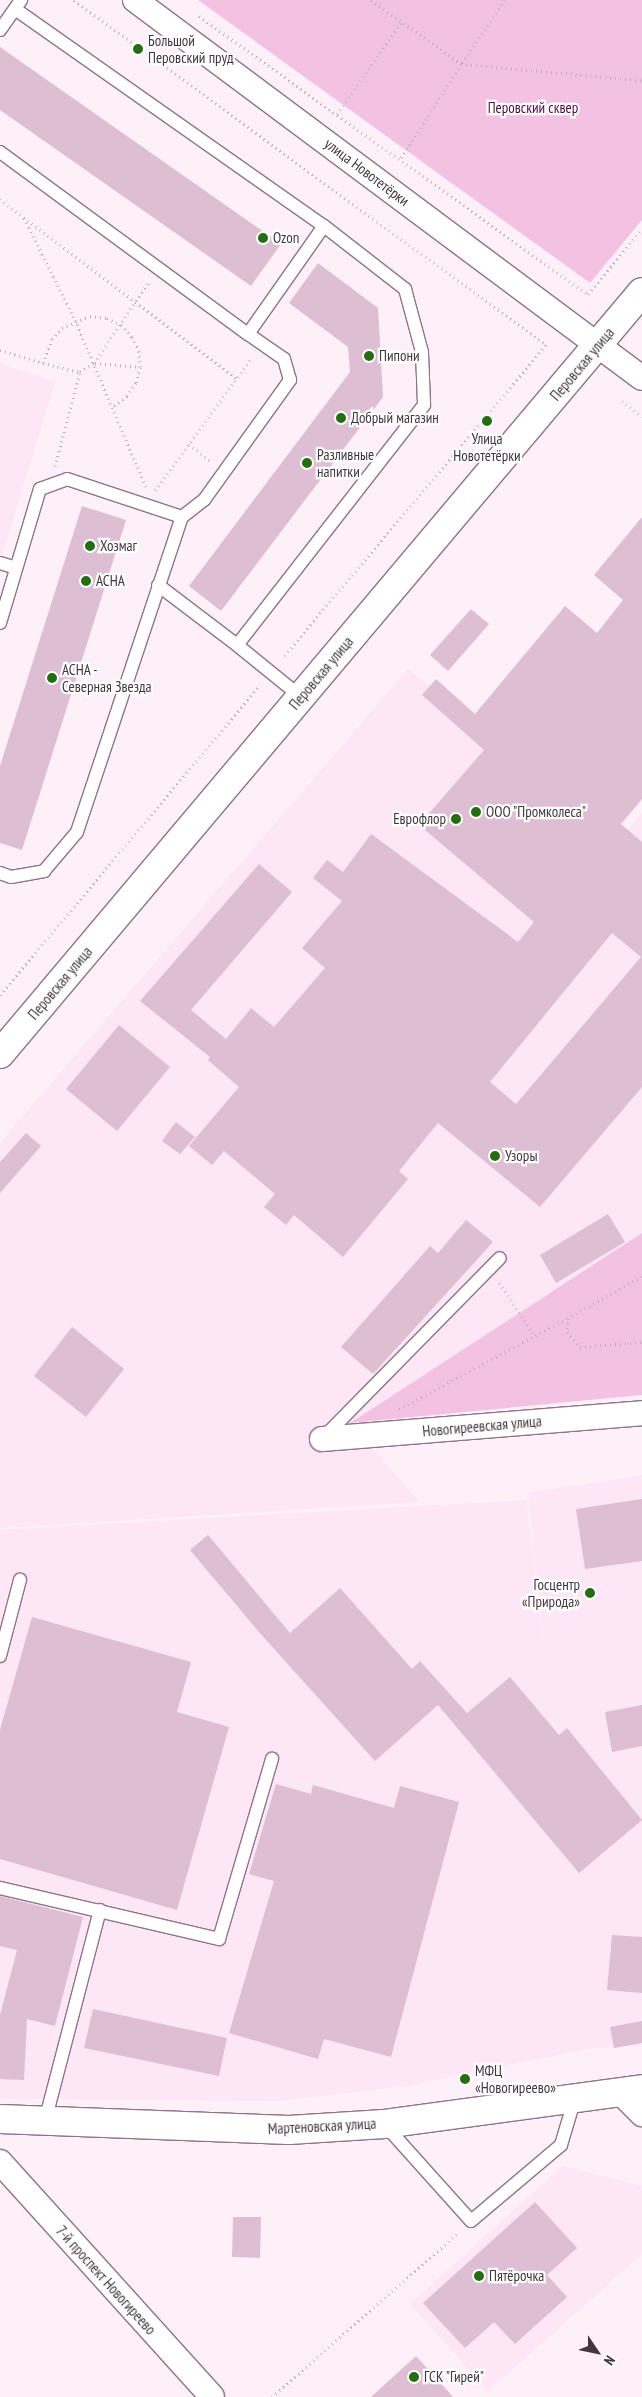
<!DOCTYPE html>
<meta charset="utf-8">
<style>
body{margin:0}
#map{position:relative;width:642px;height:2397px;overflow:hidden;background:#fdf0f8;font-family:"PT Sans Narrow",sans-serif}
div>[style]{position:absolute}
[style*='--x']{left:calc(var(--x)*1px);top:calc(var(--y)*1px);width:calc(var(--w)*1px);rotate:calc(var(--a)*1deg)}
.built>*{inset:0;background:#fde6f5}
.green>*{inset:0;background:#f3c2e3}
.building>*{inset:0;background:#ddbed3}
.path>*{height:3px;margin-top:-1.5px;transform-origin:0;background:repeating-linear-gradient(90deg,#bfb2ba 0 1px,transparent 0 5px)}
.roads{filter:drop-shadow(1px 0 #907487) drop-shadow(-1px 0 #907487) drop-shadow(0 1px #907487) drop-shadow(0 -1px #907487)}
.service>*{height:12px;margin:-6px;padding:0 6px;transform-origin:6px;border-radius:6px;background:#fff}
.minor>*{height:24px;margin:-12px;padding:0 12px;transform-origin:12px;border-radius:12px;background:#fff}
.tertiary>*{height:28px;margin:-14px;padding:0 14px;transform-origin:14px;border-radius:14px;background:#fff}
.secondary>*{height:28px;margin:-14px;padding:0 14px;transform-origin:14px;border-radius:14px;background:#fff}
.dots>*{width:14px;height:14px;translate:-50% -50%;box-sizing:border-box;border:2px solid #fff;border-radius:50%}
span{translate:-50% -50%;white-space:nowrap;text-align:center;line-height:1.15;-webkit-text-stroke:4.5px #fff;paint-order:stroke}
.poi-label{font-size:15px;color:#42363e}
.left{translate:0 -50%;text-align:left}
.right{translate:-100% -50%;text-align:right}
.park-label{font-size:15px;color:#500e42}
.street-label{font-size:15px;color:#42363e}
.north{position:absolute;left:572px;top:2327px;width:50px;height:50px;-webkit-text-stroke:4px #fff;paint-order:stroke;rotate:124deg;font-size:14px;font-weight:700;line-height:20px;text-align:center;color:#42363e}
.north::after{content:'';display:block;margin:auto;width:18px;height:22px;background:#42363e;clip-path:polygon(50% 0,100% 100%,50% 72%,0 100%)}
</style>
<div id="map">
<div class="built">
<i style="clip-path:polygon(0 364px,55px 382px,0 562px)"></i>
<i style="clip-path:polygon(408px 669px,622px 838px,642px 813px,642px 1233px,350px 1422px,419px 1502px,0 1528px,0 1143px)"></i>
<i style="clip-path:polygon(642px 1475px,642px 2045px,586px 2049px,406px 2086px,279px 2101px,0 2099px,0 1530px,526px 1500px,547px 1671px,528px 1493px)"></i>
<i style="clip-path:polygon(563px 2166px,642px 2186px,642px 2254px,488px 2391px,410px 2304px)"></i>
</div>
<div class="green">
<i style="clip-path:polygon(198px 0,642px 0,642px 220px,590px 283px)"></i>
<i style="clip-path:polygon(642px 1233px,642px 1395px,350px 1423px)"></i>
</div>
<div class="building">
<i style="clip-path:polygon(0 47px,281px 244px,251px 286px,0 110px)"></i>
<i style="clip-path:polygon(318px 263px,378px 308px,383px 397px,221px 611px,189px 586px,350px 372px,348px 347px,289px 303px)"></i>
<i style="clip-path:polygon(82px 506px,126px 520px,22px 850px,0 843px,0 766px)"></i>
<i style="clip-path:polygon(evenodd,642px 517px,642px 799px,621px 824px,642px 842px,642px 1087px,540px 1207px,438px 1123px,399px 1171px,408px 1179px,343px 1257px,294px 1215px,286px 1225px,264px 1207px,275px 1194px,224px 1151px,212px 1165px,189px 1146px,239px 1087px,208px 1060px,210px 1057px,140px 1001px,259px 864px,292px 892px,191px 1010px,226px 1039px,251px 1008px,274px 1027px,325px 968px,302px 948px,342px 901px,313px 878px,327px 860px,343px 872px,371px 834px,518px 942px,534px 922px,419px 825px,484px 750px,422px 695px,436px 679px,475px 714px,565px 606px,597px 633px,623px 600px,594px 575px,642px 517px,612px 933px,641px 957px,516px 1104px,490px 1082px,612px 933px)"></i>
<i style="clip-path:polygon(471px 609px,489px 624px,448px 671px,430px 655px)"></i>
<i style="clip-path:polygon(119px 1025px,170px 1067px,117px 1131px,66px 1089px)"></i>
<i style="clip-path:polygon(176px 1122px,195px 1137px,180px 1154px,162px 1141px)"></i>
<i style="clip-path:polygon(26px 1133px,41px 1146px,0 1193px,0 1162px)"></i>
<i style="clip-path:polygon(608px 1214px,625px 1242px,556px 1283px,540px 1255px)"></i>
<i style="clip-path:polygon(466px 1220px,493px 1242px,373px 1374px,341px 1347px,430px 1246px,438px 1253px)"></i>
<i style="clip-path:polygon(72px 1327px,124px 1369px,86px 1417px,34px 1376px)"></i>
<i style="clip-path:polygon(642px 1499px,642px 1561px,585px 1569px,576px 1509px)"></i>
<i style="clip-path:polygon(208px 1535px,290px 1633px,340px 1588px,412px 1669px,420px 1661px,467px 1713px,510px 1677px,559px 1735px,567px 1728px,642px 1820px,579px 1873px,438px 1705px,375px 1761px,258px 1631px,190px 1550px)"></i>
<i style="clip-path:polygon(32px 1617px,191px 1662px,177px 1712px,229px 1727px,177px 1910px,0 1859px,0 1730px)"></i>
<i style="clip-path:polygon(642px 1705px,642px 1746px,612px 1752px,605px 1712px)"></i>
<i style="clip-path:polygon(276px 1784px,311px 1794px,313px 1785px,394px 1808px,400px 1786px,459px 1802px,391px 2057px,324px 2039px,318px 2059px,229px 2033px,274px 1881px,249px 1874px)"></i>
<i style="clip-path:polygon(0 1896px,83px 1917px,55px 2026px,27px 2019px,24px 2080px,0 2079px,0 2015px,17px 1950px,0 1946px)"></i>
<i style="clip-path:polygon(612px 1935px,642px 1937px,642px 1993px,607px 1990px)"></i>
<i style="clip-path:polygon(93px 2009px,227px 2038px,219px 2076px,84px 2048px)"></i>
<i style="clip-path:polygon(642px 2021px,642px 2043px,614px 2048px,610px 2027px)"></i>
<i style="clip-path:polygon(535px 2202px,577px 2248px,547px 2275px,567px 2297px,515px 2344px,494px 2322px,465px 2348px,423px 2303px)"></i>
<i style="clip-path:polygon(233px 2217px,261px 2217px,260px 2258px,232px 2257px)"></i>
<i style="clip-path:polygon(416px 2356px,453px 2397px,371px 2397px)"></i>
</div>
<div class="path">
<i style="--x:74;--y:0;--w:585;--a:36.16"></i>
<i style="--x:546;--y:345;--w:410;--a:130.1"></i>
<i style="--x:371;--y:0;--w:110;--a:35.4"></i>
<i style="--x:461;--y:64;--w:114;--a:122.4"></i>
<i style="--x:505;--y:0;--w:78;--a:124.5"></i>
<i style="--x:461;--y:64;--w:182;--a:5.1"></i>
<i style="--x:199;--y:16;--w:478;--a:35.6"></i>
<i style="--x:588;--y:294;--w:85;--a:-50.3"></i>
<i style="--x:337;--y:114;--w:113;--a:-54.8"></i>
<i style="--x:0;--y:199;--w:298;--a:37.2"></i>
<i style="--x:24;--y:218;--w:114;--a:63.4"></i>
<i style="--x:75;--y:320;--w:181;--a:67"></i>
<i style="--x:0;--y:350;--w:45;--a:16.8"></i>
<i style="--x:43;--y:363;--w:26;--a:-69"></i>
<i style="--x:52;--y:339;--w:15;--a:-48"></i>
<i style="--x:62;--y:328;--w:30;--a:-23"></i>
<i style="--x:90;--y:316;--w:17;--a:7"></i>
<i style="--x:107;--y:318;--w:16;--a:27"></i>
<i style="--x:121;--y:325;--w:16;--a:47"></i>
<i style="--x:132;--y:337;--w:16;--a:63"></i>
<i style="--x:139;--y:351;--w:16;--a:86"></i>
<i style="--x:140;--y:367;--w:16;--a:104"></i>
<i style="--x:136;--y:383;--w:16;--a:125"></i>
<i style="--x:127;--y:396;--w:17;--a:144"></i>
<i style="--x:43;--y:363;--w:38;--a:14"></i>
<i style="--x:95;--y:363;--w:45;--a:5.1"></i>
<i style="--x:622;--y:401;--w:25;--a:37"></i>
<i style="--x:189;--y:444;--w:29;--a:38"></i>
<i style="--x:55;--y:466;--w:97;--a:-75.1"></i>
<i style="--x:80;--y:372;--w:17;--a:-33"></i>
<i style="--x:94;--y:363;--w:99;--a:-56.1"></i>
<i style="--x:155;--y:490;--w:164;--a:-53.7"></i>
<i style="--x:0;--y:995;--w:405;--a:-50"></i>
<i style="--x:642;--y:1276;--w:85;--a:150.4"></i>
<i style="--x:568;--y:1318;--w:14;--a:94"></i>
<i style="--x:567;--y:1332;--w:20;--a:49"></i>
<i style="--x:580;--y:1347;--w:62;--a:-4.6"></i>
<i style="--x:499;--y:1283;--w:64;--a:55.8"></i>
<i style="--x:399;--y:1409;--w:192;--a:-28.3"></i>
<i style="--x:272;--y:2397;--w:249;--a:-41.4"></i>
</div>
<div class="roads">
<div class="service">
<i style="--x:15;--y:9;--w:378;--a:35.1"></i>
<i style="--x:324;--y:226;--w:103;--a:37.9"></i>
<i style="--x:405;--y:289;--w:65;--a:74.9"></i>
<i style="--x:422;--y:352;--w:53;--a:87.8"></i>
<i style="--x:424;--y:405;--w:304;--a:127.9"></i>
<i style="--x:237;--y:645;--w:99;--a:-142.8"></i>
<i style="--x:0;--y:30;--w:37;--a:-55"></i>
<i style="--x:0;--y:152;--w:308;--a:36.3"></i>
<i style="--x:0;--y:563;--w:17;--a:17"></i>
<i style="--x:0;--y:623;--w:140;--a:-73.4"></i>
<i style="--x:40;--y:489;--w:29;--a:-20"></i>
<i style="--x:67;--y:479;--w:121;--a:18.3"></i>
<i style="--x:182;--y:517;--w:28;--a:-38"></i>
<i style="--x:204;--y:500;--w:148;--a:-54.4"></i>
<i style="--x:290;--y:380;--w:22;--a:-106"></i>
<i style="--x:284;--y:359;--w:44;--a:-145.2"></i>
<i style="--x:248;--y:334;--w:132;--a:-54.9"></i>
<i style="--x:237;--y:645;--w:82;--a:39.1"></i>
<i style="--x:0;--y:873;--w:12;--a:20"></i>
<i style="--x:11;--y:877;--w:34;--a:-10"></i>
<i style="--x:44;--y:871;--w:51;--a:-49.8"></i>
<i style="--x:77;--y:832;--w:332;--a:-71.6"></i>
<i style="--x:323;--y:1438;--w:252;--a:-45.5"></i>
<i style="--x:0;--y:1656;--w:79;--a:-75.3"></i>
<i style="--x:0;--y:1888;--w:225;--a:13.1"></i>
<i style="--x:219;--y:1939;--w:188;--a:-73.6"></i>
<i style="--x:45;--y:2121;--w:218;--a:-75.4"></i>
<i style="--x:384;--y:2124;--w:130;--a:48.1"></i>
<i style="--x:471;--y:2221;--w:118;--a:-40.2"></i>
<i style="--x:561;--y:2145;--w:49;--a:-73.4"></i>
</div>
<div class="minor">
<i style="--x:135;--y:0;--w:632;--a:36.71"></i>
<i style="--x:322;--y:1439;--w:321;--a:-4.6"></i>
<i style="--x:621;--y:2093;--w:30;--a:45"></i>
<i style="--x:0;--y:2162;--w:316;--a:47.9"></i>
</div>
<div class="tertiary">
<i style="--x:0;--y:2119;--w:289;--a:2.2"></i>
<i style="--x:289;--y:2130;--w:95;--a:-3.6"></i>
<i style="--x:384;--y:2124;--w:260;--a:-7.7"></i>
</div>
<div class="secondary">
<i style="--x:0;--y:1054;--w:996;--a:-49.89"></i>
</div>
</div>
<div class="dots">
<i style="left:138px;top:49px;background:#236e10"></i>
<i style="left:263px;top:238px;background:#236e10"></i>
<i style="left:369px;top:356px;background:#236e10"></i>
<i style="left:341px;top:418px;background:#236e10"></i>
<i style="left:487px;top:421px;background:#236e10"></i>
<i style="left:307px;top:463px;background:#236e10"></i>
<i style="left:90px;top:546px;background:#236e10"></i>
<i style="left:86px;top:581px;background:#236e10"></i>
<i style="left:52px;top:678px;background:#236e10"></i>
<i style="left:476px;top:812px;background:#236e10"></i>
<i style="left:456px;top:819px;background:#236e10"></i>
<i style="left:495px;top:1156px;background:#236e10"></i>
<i style="left:590px;top:1593px;background:#236e10"></i>
<i style="left:465px;top:2079px;background:#236e10"></i>
<i style="left:479px;top:2276px;background:#236e10"></i>
<i style="left:414px;top:2377px;background:#236e10"></i>
</div>
<div class="poi-label">
<span class="left" style="left:148px;top:49px">Большой<br>Перовский пруд</span>
<span class="left" style="left:273px;top:238px">Ozon</span>
<span class="left" style="left:379px;top:356px">Пипони</span>
<span class="left" style="left:351px;top:418px">Добрый магазин</span>
<span style="left:487px;top:447px">Улица<br>Новотетёрки</span>
<span class="left" style="left:317px;top:463px">Разливные<br>напитки</span>
<span class="left" style="left:100px;top:546px">Хозмаг</span>
<span class="left" style="left:96px;top:581px">АСНА</span>
<span class="left" style="left:62px;top:678px">АСНА -<br>Северная Звезда</span>
<span class="left" style="left:486px;top:812px">ООО "Промколеса"</span>
<span class="right" style="left:446px;top:819px">Еврофлор</span>
<span class="left" style="left:505px;top:1156px">Узоры</span>
<span class="right" style="left:580px;top:1593px">Госцентр<br>«Природа»</span>
<span class="left" style="left:475px;top:2079px">МФЦ<br>«Новогиреево»</span>
<span class="left" style="left:489px;top:2276px">Пятёрочка</span>
<span class="left" style="left:424px;top:2377px">ГСК "Гирей"</span>
</div>
<div class="park-label">
<span style="left:533px;top:108px">Перовский сквер</span>
</div>
<div class="street-label">
<span style="left:367px;top:172px;rotate:37deg">улица Новотетёрки</span>
<span style="left:582px;top:364px;rotate:-50deg">Перовская улица</span>
<span style="left:321px;top:673px;rotate:-50deg">Перовская улица</span>
<span style="left:60px;top:983px;rotate:-50deg">Перовская улица</span>
<span style="left:482px;top:1426px;rotate:-5deg">Новогиреевская улица</span>
<span style="left:322px;top:2126px;rotate:-3deg">Мартеновская улица</span>
<span style="left:106px;top:2280px;rotate:48deg">7-й проспект Новогиреево</span>
</div>
<div class="north">N</div>
</div>
